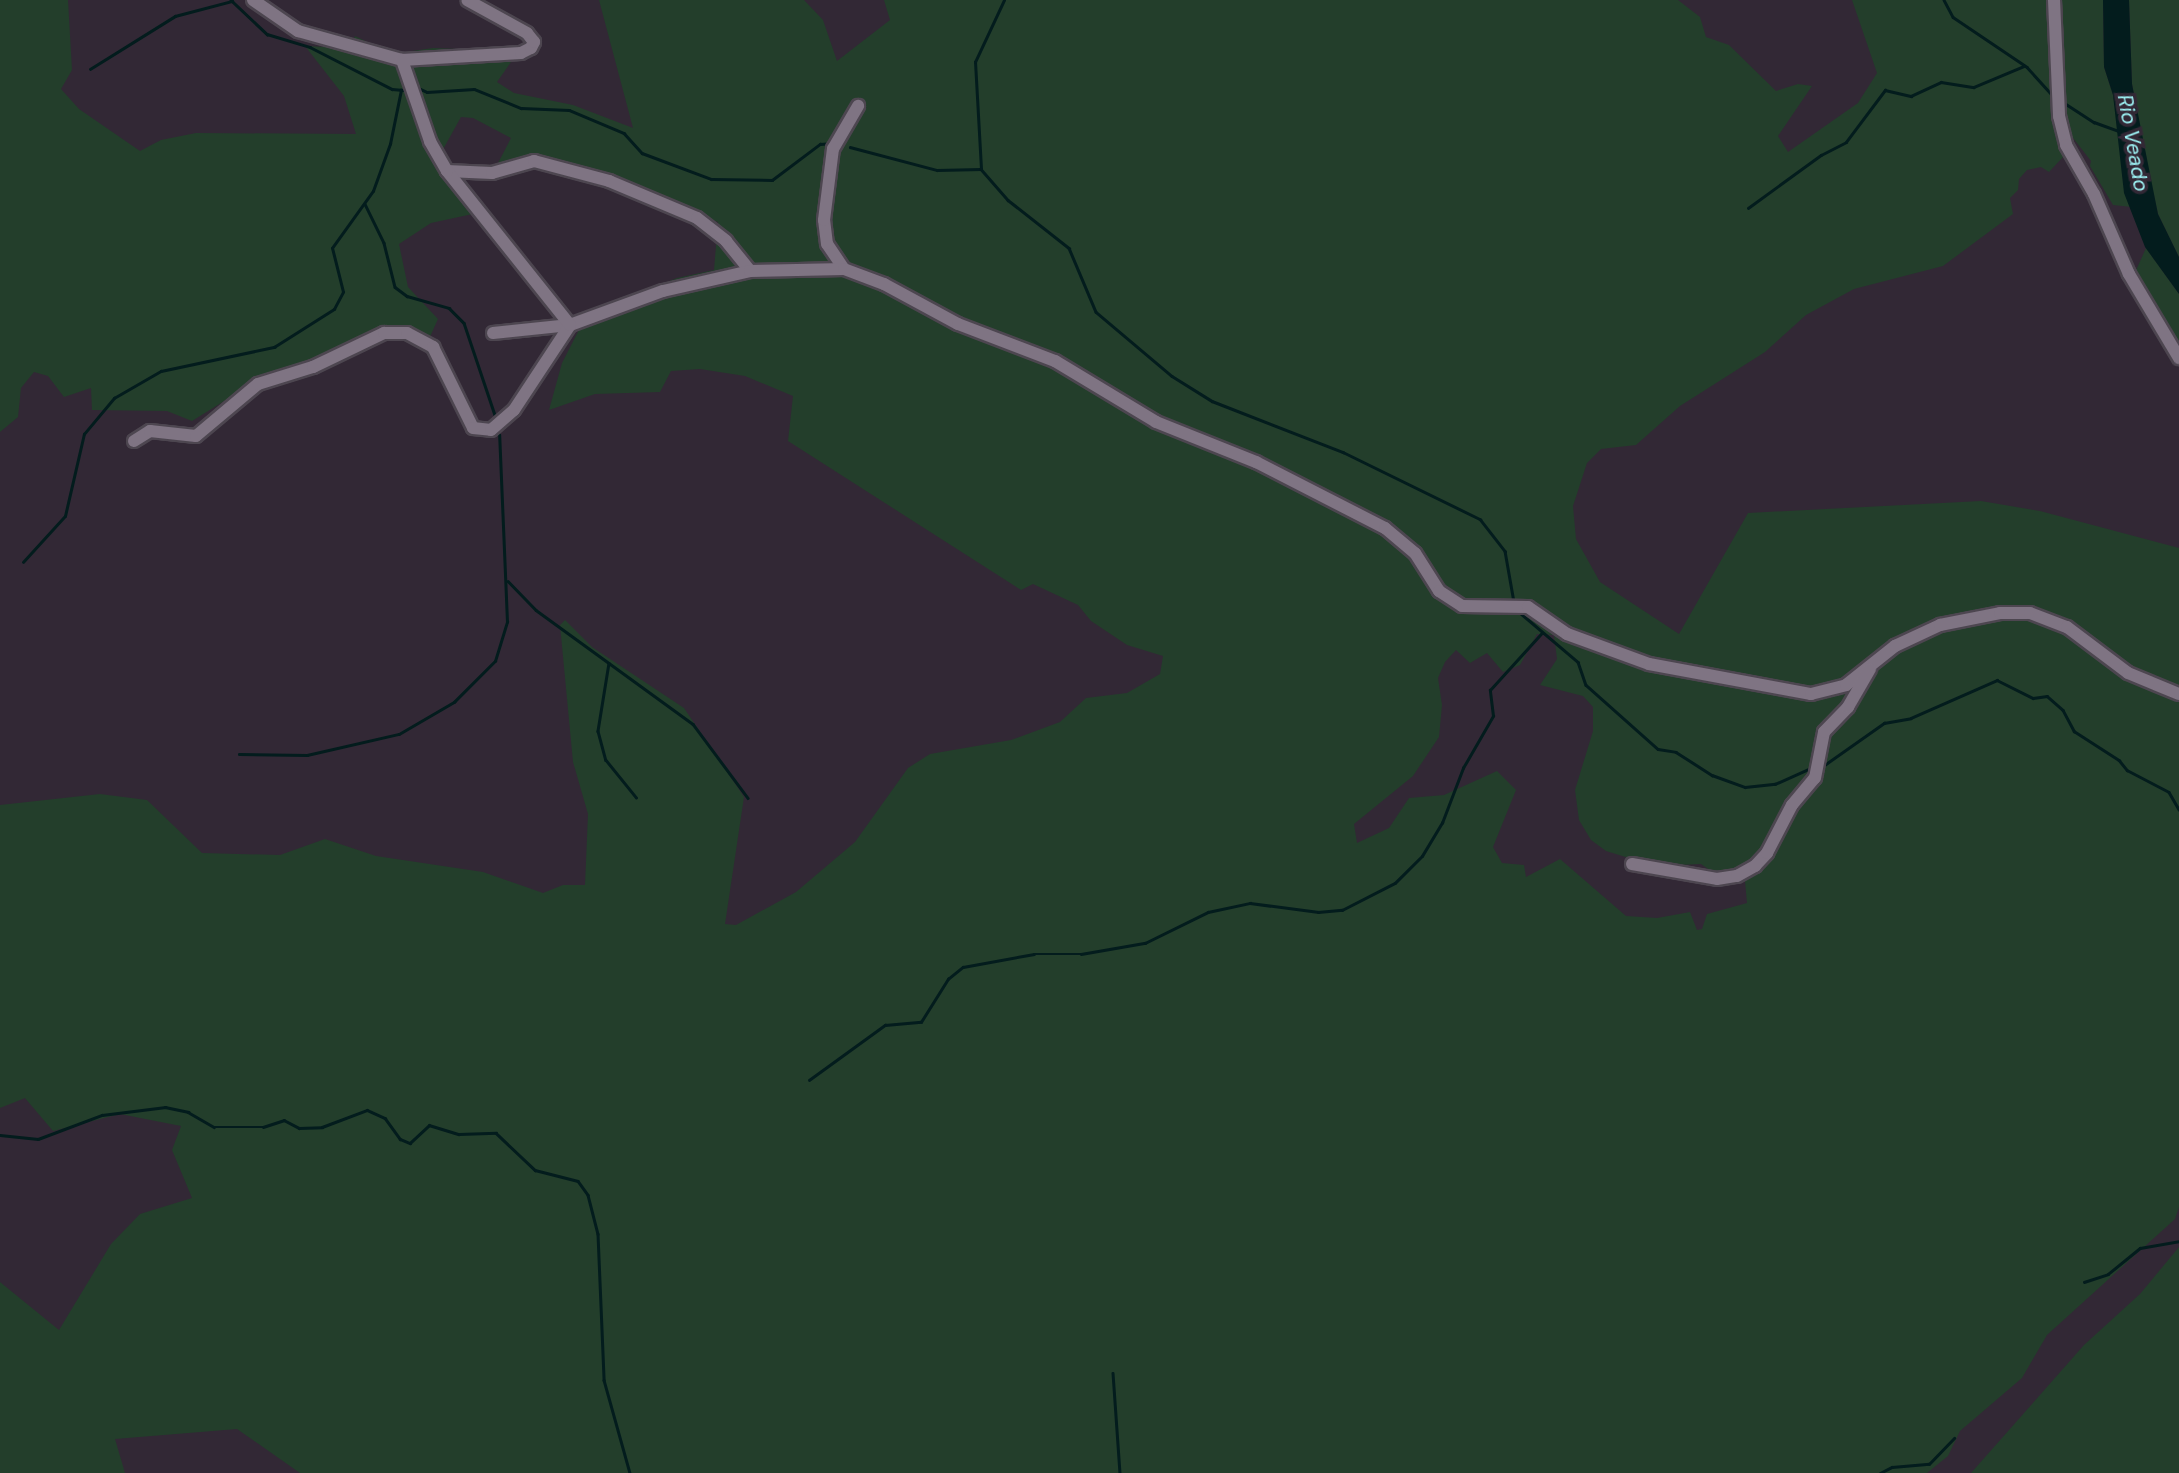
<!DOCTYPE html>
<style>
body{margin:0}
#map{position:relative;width:2179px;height:1473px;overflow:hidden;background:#322835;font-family:"DM Sans",sans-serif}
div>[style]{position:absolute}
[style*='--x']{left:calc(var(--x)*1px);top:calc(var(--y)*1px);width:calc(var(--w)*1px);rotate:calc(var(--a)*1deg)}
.green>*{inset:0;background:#233e2b}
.water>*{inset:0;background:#031c1d}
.stream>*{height:2.5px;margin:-1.25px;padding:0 1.25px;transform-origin:1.25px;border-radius:1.25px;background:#031c1d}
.roads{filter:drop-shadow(2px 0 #4d4650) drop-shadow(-2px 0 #4d4650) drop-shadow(0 2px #4d4650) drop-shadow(0 -2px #4d4650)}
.minor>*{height:12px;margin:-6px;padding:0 6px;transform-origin:6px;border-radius:6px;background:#7f7483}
span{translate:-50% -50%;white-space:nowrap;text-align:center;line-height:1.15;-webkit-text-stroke:7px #322835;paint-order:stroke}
.water-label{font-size:21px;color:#9df2f4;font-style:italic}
</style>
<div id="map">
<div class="green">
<i style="clip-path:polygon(evenodd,0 0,68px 0,72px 70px,61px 89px,79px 109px,140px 151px,161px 140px,196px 133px,356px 134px,344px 96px,305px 46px,349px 48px,355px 36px,392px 54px,433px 48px,511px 51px,516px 55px,497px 82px,514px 93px,573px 105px,633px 128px,599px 0,804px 0,823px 20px,837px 61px,890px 20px,884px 0,1678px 0,1700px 17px,1706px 37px,1729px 45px,1776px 91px,1798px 84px,1812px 86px,1778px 136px,1788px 152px,1858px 103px,1877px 73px,1852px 0,2103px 0,2104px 67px,2113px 95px,2132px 207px,2113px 205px,2090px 166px,2091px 161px,2070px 134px,2064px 156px,2049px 172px,2041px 167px,2027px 170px,2019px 179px,2018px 190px,2010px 198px,2013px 214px,1943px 266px,1854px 289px,1806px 315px,1765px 352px,1680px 406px,1636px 445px,1601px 449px,1587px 463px,1573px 506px,1576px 539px,1600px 582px,1679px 634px,1748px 513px,1981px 501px,2040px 511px,2179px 548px,2179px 1207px,2175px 1219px,2047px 1335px,2022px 1378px,1960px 1431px,1948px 1456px,1927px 1473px,300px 1473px,237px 1429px,115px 1439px,125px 1473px,0 1473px,0 1282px,59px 1330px,111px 1244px,140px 1214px,192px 1198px,172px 1150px,181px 1126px,120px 1114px,53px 1131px,25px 1098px,0 1108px,0 805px,100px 794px,147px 800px,202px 853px,280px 855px,325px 839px,376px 856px,483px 872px,543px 893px,563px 885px,585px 885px,588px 814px,573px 762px,560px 625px,565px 620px,592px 647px,684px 708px,744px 797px,725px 924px,736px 925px,796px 892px,855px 842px,908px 768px,930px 754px,1011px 740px,1060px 722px,1086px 698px,1127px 693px,1160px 674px,1163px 656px,1127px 645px,1091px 621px,1078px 605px,1033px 584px,1021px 590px,788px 441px,793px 396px,745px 376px,700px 369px,671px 371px,660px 392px,595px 394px,549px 410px,562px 363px,583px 322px,609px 306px,677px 278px,714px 270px,718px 222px,565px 167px,554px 174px,524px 162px,514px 175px,497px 165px,511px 138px,473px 118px,461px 117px,441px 153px,482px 212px,431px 223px,399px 244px,408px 287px,438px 319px,428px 341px,410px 331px,258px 380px,192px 421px,167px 411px,92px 410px,91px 388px,64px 397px,48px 376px,34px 372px,21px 388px,18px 417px,0 432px,0 0,1537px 634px,1554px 635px,1557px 659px,1540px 685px,1583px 696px,1593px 707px,1593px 731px,1575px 790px,1579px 820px,1591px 840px,1606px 851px,1655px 866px,1701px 864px,1721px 878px,1745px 881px,1747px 903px,1707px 914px,1702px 929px,1697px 930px,1690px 912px,1657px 918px,1626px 916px,1560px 859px,1526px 877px,1524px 865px,1502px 863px,1493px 847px,1516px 790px,1497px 771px,1444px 795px,1409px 798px,1389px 828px,1357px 843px,1354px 824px,1413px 776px,1439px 737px,1442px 705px,1438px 678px,1445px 662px,1456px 650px,1470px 663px,1487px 653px,1503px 672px,1520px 665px,1537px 634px)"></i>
<i style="clip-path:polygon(2129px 0,2179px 0,2179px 257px,2158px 214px,2152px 188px,2132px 84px)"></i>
<i style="clip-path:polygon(2146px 248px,2179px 294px,2179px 345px,2133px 277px)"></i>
<i style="clip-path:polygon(2179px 1247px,2179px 1473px,1971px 1473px,2084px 1345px,2140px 1294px)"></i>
</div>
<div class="water">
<i style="clip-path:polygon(2103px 0,2129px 0,2132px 84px,2158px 214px,2179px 257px,2179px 294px,2145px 247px,2124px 193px,2113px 95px,2104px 67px)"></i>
</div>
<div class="stream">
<i style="--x:231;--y:0;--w:50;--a:43.4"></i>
<i style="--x:267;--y:34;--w:45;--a:16.8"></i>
<i style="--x:310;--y:47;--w:92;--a:27.1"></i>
<i style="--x:392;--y:89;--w:11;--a:5"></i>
<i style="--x:1944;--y:0;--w:19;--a:62"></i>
<i style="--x:1953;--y:17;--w:89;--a:34"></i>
<i style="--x:2027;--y:67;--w:40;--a:48"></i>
<i style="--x:90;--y:69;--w:100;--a:-31.9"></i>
<i style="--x:175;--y:16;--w:59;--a:-14.7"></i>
<i style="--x:416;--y:87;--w:12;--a:24"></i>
<i style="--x:427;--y:92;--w:47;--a:-3.7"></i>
<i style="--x:474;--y:89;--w:51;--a:22"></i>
<i style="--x:521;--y:108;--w:48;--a:2.4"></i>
<i style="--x:569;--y:110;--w:60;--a:22.7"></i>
<i style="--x:624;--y:133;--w:27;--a:48"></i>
<i style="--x:642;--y:153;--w:74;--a:20.6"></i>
<i style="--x:711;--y:179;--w:61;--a:0.9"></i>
<i style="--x:772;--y:180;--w:60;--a:-36.9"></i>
<i style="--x:820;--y:144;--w:13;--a:-4"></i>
<i style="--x:2063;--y:102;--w:37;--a:33"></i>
<i style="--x:2094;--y:122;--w:27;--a:20"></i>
<i style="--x:850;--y:147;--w:90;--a:14.8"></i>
<i style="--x:937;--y:170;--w:44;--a:-1.3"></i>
<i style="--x:981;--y:169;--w:41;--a:48.9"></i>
<i style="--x:1008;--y:200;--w:78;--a:38.2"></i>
<i style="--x:1069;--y:248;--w:69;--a:67.1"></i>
<i style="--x:1096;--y:312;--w:99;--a:40.1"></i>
<i style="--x:1172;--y:376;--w:47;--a:32"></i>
<i style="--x:1212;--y:401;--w:141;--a:21.3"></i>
<i style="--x:1343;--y:452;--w:153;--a:26.1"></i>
<i style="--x:1480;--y:519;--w:41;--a:52"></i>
<i style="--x:1505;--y:551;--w:52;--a:80"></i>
<i style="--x:981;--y:169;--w:107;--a:-93.2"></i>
<i style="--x:975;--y:62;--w:68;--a:-64.9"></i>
<i style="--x:365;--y:204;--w:43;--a:64"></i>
<i style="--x:384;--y:243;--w:45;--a:76"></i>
<i style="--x:395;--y:287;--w:15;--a:37"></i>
<i style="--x:407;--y:296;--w:44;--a:15.9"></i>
<i style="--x:449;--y:308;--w:21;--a:45"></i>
<i style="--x:464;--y:323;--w:100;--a:71.4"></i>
<i style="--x:1748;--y:208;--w:90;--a:-36"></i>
<i style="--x:1821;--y:155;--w:28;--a:-27"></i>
<i style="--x:1846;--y:142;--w:65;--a:-53.1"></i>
<i style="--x:1885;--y:90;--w:27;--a:13"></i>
<i style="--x:1911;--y:96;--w:33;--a:-25"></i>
<i style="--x:1941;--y:82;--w:33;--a:9"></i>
<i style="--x:1974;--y:87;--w:54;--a:-22.8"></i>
<i style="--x:23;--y:562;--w:62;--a:-47.6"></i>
<i style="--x:65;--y:516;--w:84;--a:-77"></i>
<i style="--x:84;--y:434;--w:47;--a:-50.2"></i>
<i style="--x:114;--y:398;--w:54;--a:-29.9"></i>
<i style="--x:161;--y:371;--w:116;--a:-12"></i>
<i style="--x:274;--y:347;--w:71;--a:-32.3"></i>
<i style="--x:334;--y:309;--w:19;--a:-62"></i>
<i style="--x:343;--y:292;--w:45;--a:-104"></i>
<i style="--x:332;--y:248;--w:70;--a:-54.3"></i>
<i style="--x:373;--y:191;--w:50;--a:-70.1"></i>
<i style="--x:390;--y:144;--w:55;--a:-78.5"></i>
<i style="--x:508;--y:581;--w:40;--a:46"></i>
<i style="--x:536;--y:610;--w:194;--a:36"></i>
<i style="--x:693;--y:724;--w:92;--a:53.4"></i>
<i style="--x:1518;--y:611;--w:79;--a:40.4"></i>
<i style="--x:1578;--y:662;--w:24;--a:71"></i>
<i style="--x:1586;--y:685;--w:96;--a:41.6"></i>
<i style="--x:1658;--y:749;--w:18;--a:9"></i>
<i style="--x:1676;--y:752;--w:43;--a:32.6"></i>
<i style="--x:1712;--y:775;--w:35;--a:20"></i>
<i style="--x:1745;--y:787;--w:30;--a:-6"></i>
<i style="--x:1775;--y:784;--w:42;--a:-24.1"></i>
<i style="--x:609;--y:663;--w:69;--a:99.2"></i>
<i style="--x:598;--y:731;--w:30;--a:75"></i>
<i style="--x:606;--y:760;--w:48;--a:51"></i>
<i style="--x:239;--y:754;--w:68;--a:0.8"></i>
<i style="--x:307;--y:755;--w:94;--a:-12.9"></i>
<i style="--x:399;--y:734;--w:64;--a:-30.2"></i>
<i style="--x:454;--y:702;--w:58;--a:-45"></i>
<i style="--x:495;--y:661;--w:41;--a:-72.9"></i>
<i style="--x:507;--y:622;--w:187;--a:-92.4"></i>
<i style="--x:1823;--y:766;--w:75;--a:-35.2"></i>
<i style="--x:1884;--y:723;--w:27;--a:-10"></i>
<i style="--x:1911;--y:718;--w:94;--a:-23.8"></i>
<i style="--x:1997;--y:680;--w:40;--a:26.6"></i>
<i style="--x:2033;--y:698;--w:14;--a:-8"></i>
<i style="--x:2047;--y:696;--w:21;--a:41"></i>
<i style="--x:2063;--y:710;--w:24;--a:62"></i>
<i style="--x:2074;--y:731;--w:54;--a:32.8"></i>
<i style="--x:2119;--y:760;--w:13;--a:51"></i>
<i style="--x:2127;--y:770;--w:47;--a:27.6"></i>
<i style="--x:2169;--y:792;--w:20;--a:60"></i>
<i style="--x:809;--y:1080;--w:94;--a:-35.9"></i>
<i style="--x:885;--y:1025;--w:36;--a:-5"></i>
<i style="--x:921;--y:1022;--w:51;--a:-57.9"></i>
<i style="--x:948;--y:979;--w:19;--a:-39"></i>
<i style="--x:963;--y:967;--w:72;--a:-10.4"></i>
<i style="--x:1034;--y:954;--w:47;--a:0"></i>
<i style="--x:1081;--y:954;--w:65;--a:-9.8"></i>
<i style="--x:1145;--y:943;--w:70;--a:-26.2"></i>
<i style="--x:1208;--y:912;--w:43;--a:-12.1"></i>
<i style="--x:1250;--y:903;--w:69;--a:7.5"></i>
<i style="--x:1318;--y:912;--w:24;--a:-5"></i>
<i style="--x:1342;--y:910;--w:59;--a:-27"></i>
<i style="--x:1395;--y:883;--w:38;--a:-45"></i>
<i style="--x:1422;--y:856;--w:39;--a:-59"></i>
<i style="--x:1442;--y:823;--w:59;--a:-69.1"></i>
<i style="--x:1463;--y:768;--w:60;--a:-60"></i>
<i style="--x:1493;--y:716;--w:26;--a:-97"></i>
<i style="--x:1490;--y:690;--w:76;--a:-47.7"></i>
<i style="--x:0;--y:1135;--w:38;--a:6"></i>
<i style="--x:38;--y:1139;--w:68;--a:-20.6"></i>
<i style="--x:102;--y:1115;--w:64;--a:-7.2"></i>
<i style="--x:165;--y:1107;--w:24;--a:12"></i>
<i style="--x:188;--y:1112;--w:30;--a:30"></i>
<i style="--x:214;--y:1127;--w:49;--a:0"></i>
<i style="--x:263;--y:1127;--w:22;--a:-18"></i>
<i style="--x:284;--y:1120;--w:17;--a:28"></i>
<i style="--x:299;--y:1128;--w:23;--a:-2"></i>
<i style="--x:322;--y:1127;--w:48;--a:-20.7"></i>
<i style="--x:367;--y:1110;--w:20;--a:24"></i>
<i style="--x:385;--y:1118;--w:26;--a:54"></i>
<i style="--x:400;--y:1139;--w:11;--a:22"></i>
<i style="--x:410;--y:1143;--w:26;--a:-43"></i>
<i style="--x:429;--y:1125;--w:31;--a:17"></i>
<i style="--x:459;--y:1134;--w:37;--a:-2"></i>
<i style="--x:496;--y:1133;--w:54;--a:43.5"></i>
<i style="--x:535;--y:1170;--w:44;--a:14.3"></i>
<i style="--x:578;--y:1181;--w:17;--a:54"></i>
<i style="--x:588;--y:1195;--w:40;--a:75.6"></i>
<i style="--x:598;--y:1234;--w:146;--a:87.6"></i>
<i style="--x:604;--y:1380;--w:97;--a:74.4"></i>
<i style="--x:2084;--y:1282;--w:25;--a:-18"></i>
<i style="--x:2108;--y:1274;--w:41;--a:-39.1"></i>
<i style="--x:2140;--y:1248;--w:40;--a:-10"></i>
<i style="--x:1113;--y:1373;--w:100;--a:86"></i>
<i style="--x:1880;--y:1473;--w:13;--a:-27"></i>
<i style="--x:1892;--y:1467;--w:37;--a:-5"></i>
<i style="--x:1929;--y:1464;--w:36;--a:-46"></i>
</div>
<div class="roads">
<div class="minor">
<i style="--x:253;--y:0;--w:55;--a:34.6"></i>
<i style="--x:298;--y:31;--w:108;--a:15.6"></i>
<i style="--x:402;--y:60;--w:119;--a:-3.4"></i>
<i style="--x:521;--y:53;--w:11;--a:-27"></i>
<i style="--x:531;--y:48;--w:7;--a:-63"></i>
<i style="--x:534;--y:42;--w:11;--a:-128"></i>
<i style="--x:527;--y:33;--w:68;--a:-151.2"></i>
<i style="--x:2054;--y:0;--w:116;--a:87.5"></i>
<i style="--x:2059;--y:116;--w:30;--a:76"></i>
<i style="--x:2066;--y:145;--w:56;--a:60.3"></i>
<i style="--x:2094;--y:194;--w:87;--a:66.4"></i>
<i style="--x:2129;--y:274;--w:98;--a:59.2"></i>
<i style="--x:447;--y:171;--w:45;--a:2.5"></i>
<i style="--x:492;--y:173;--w:44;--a:-15.9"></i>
<i style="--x:534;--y:161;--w:78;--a:14.9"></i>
<i style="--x:609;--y:181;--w:95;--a:22.8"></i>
<i style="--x:697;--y:218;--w:37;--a:38"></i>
<i style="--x:726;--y:241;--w:38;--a:51"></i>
<i style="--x:844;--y:269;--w:30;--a:-124"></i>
<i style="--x:827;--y:244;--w:24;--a:-97"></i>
<i style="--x:824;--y:220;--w:72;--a:-82.8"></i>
<i style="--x:833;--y:149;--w:50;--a:-59.8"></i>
<i style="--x:493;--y:333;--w:77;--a:-5.9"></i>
<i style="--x:570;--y:325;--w:99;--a:-20.1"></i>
<i style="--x:663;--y:291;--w:89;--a:-12.9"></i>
<i style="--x:750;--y:271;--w:94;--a:-1.2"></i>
<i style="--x:844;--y:269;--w:43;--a:20.6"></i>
<i style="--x:884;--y:284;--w:84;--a:28.4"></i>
<i style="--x:958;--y:324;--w:104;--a:20.9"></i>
<i style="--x:1055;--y:361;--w:118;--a:31.1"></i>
<i style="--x:1156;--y:422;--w:108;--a:21.8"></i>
<i style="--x:1256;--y:462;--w:145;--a:27.1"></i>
<i style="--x:1385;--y:528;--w:39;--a:40"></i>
<i style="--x:1415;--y:553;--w:45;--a:57.7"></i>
<i style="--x:1439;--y:591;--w:27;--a:33"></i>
<i style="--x:1462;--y:606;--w:66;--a:0.9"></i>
<i style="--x:1528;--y:607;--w:47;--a:34.7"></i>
<i style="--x:1567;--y:634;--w:87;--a:20.1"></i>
<i style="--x:1649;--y:664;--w:165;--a:10.5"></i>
<i style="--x:1811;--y:694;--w:36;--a:-14"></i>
<i style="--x:1846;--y:685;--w:63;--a:-38.5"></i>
<i style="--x:1895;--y:646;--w:50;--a:-25"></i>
<i style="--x:1940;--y:625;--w:61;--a:-11.3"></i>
<i style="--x:2000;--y:613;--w:30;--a:0"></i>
<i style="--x:2030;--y:613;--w:40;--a:21"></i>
<i style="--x:2067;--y:627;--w:76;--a:37"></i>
<i style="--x:2128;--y:673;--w:55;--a:22.4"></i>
<i style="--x:134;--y:441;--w:19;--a:-32"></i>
<i style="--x:150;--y:431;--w:46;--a:6.2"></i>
<i style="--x:196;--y:436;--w:81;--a:-40"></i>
<i style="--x:258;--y:384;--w:58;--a:-17.2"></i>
<i style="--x:313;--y:367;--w:79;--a:-25.6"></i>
<i style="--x:384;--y:333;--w:23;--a:0"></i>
<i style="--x:407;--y:333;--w:30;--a:28"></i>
<i style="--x:433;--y:347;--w:90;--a:63.7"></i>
<i style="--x:473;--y:428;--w:18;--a:6"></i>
<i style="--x:491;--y:430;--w:30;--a:-41"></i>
<i style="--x:514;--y:410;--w:102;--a:-56.6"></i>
<i style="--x:570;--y:325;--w:197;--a:-128.6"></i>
<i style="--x:447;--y:171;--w:34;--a:-120"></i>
<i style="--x:430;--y:141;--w:86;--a:-109.1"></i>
<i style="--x:1632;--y:864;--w:86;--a:10"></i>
<i style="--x:1717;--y:879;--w:20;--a:-9"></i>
<i style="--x:1737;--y:876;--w:21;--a:-29"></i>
<i style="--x:1755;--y:866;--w:18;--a:-47"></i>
<i style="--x:1767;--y:853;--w:54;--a:-62.5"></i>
<i style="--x:1792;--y:805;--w:35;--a:-50"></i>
<i style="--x:1815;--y:778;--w:47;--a:-78.9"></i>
<i style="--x:1824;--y:732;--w:35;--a:-46"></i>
<i style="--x:1848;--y:707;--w:44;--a:-59.9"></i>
</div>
</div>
<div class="water-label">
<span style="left:2133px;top:143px;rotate:80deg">Rio Veado</span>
</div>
</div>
